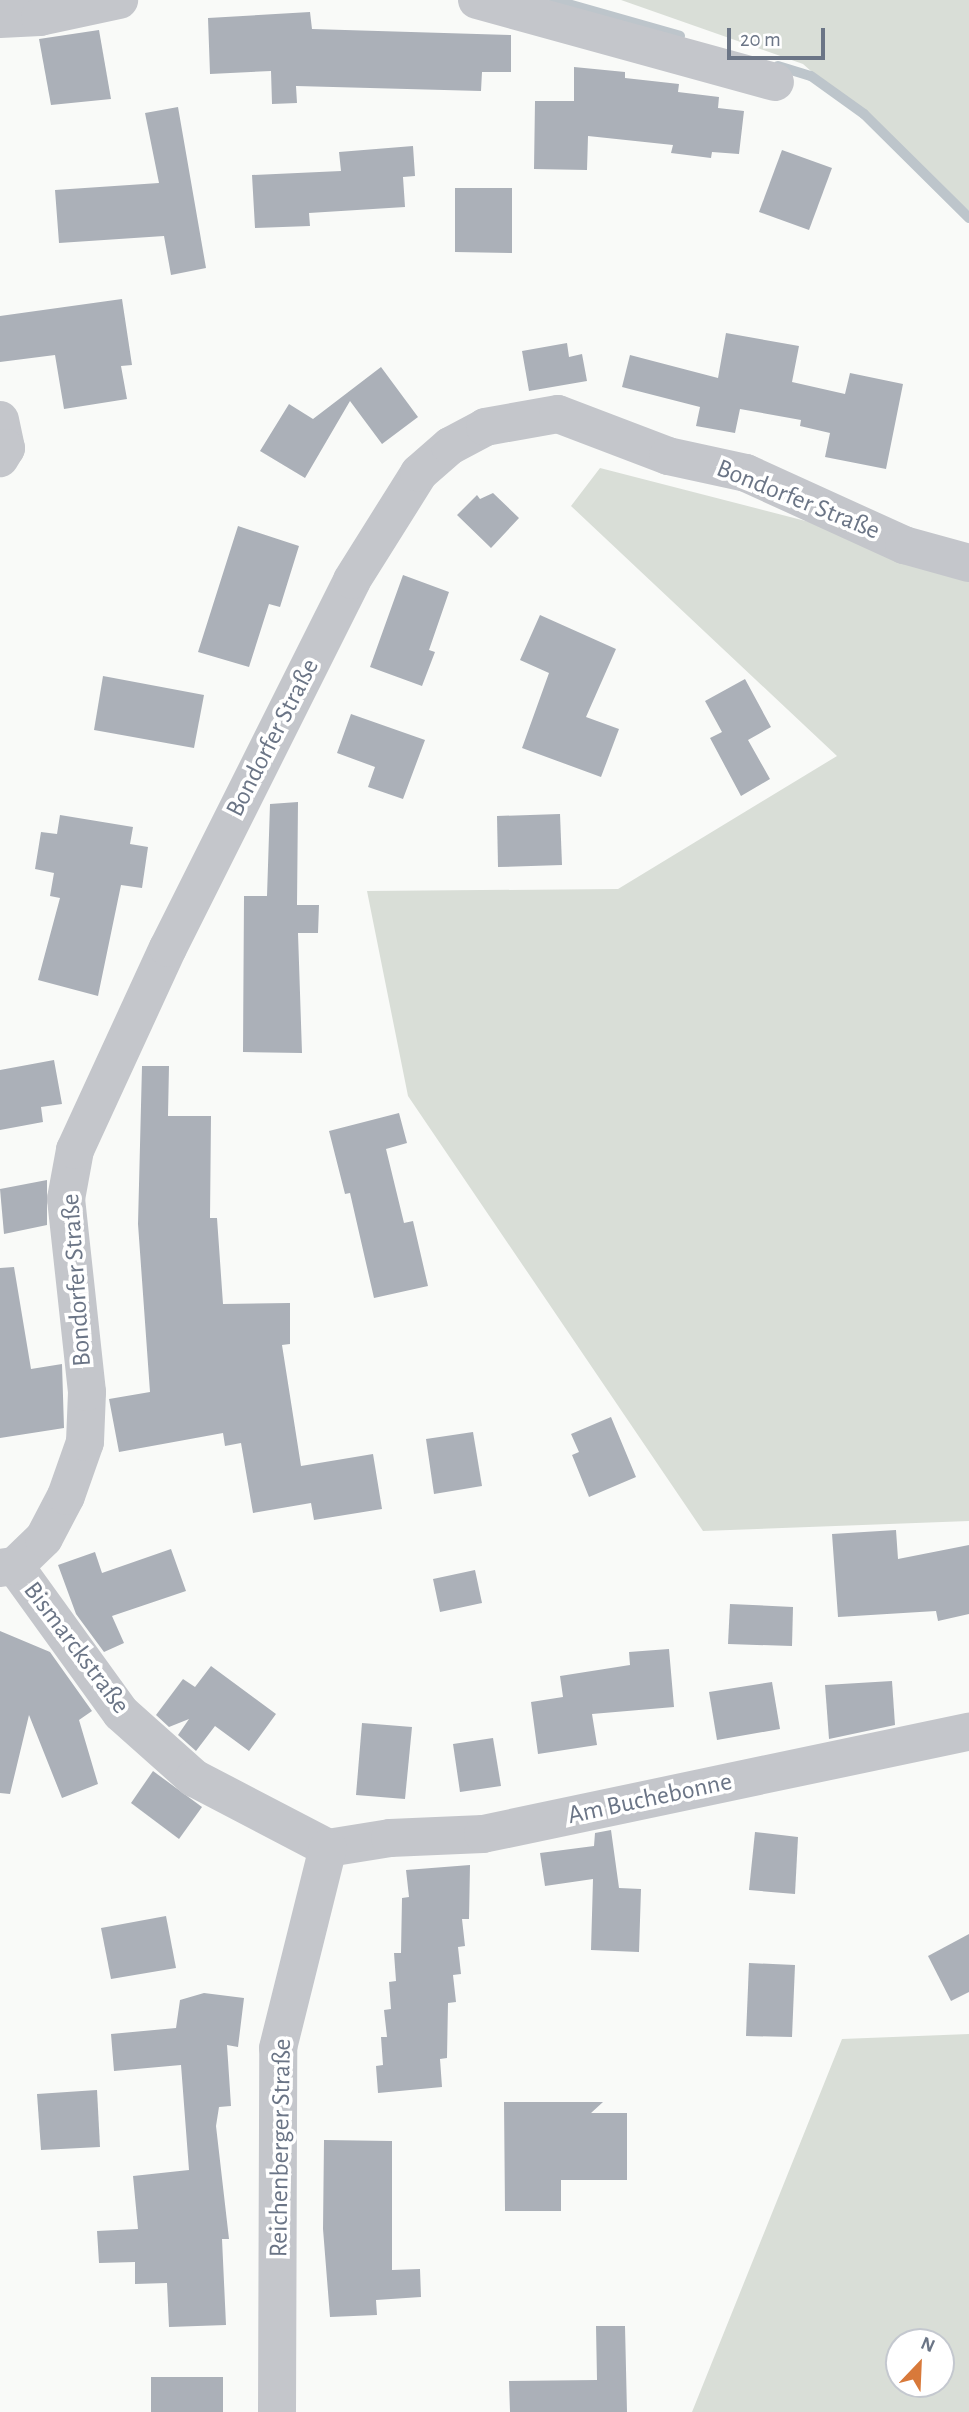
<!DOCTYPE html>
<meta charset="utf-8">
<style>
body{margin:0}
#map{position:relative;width:969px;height:2412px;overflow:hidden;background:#f9faf8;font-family:"Alegreya Sans",sans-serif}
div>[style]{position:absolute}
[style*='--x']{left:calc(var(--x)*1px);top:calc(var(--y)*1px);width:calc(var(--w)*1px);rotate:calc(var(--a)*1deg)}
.green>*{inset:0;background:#d9ded7}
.stream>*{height:10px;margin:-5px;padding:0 5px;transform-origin:5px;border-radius:5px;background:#bdc5cb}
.building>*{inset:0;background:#abb0b8}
.minor>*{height:38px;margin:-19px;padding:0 19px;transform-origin:19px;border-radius:19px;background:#c4c6cb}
span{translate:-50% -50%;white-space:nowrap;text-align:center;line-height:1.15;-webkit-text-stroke:7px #fff;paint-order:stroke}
.street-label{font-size:26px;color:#6b7586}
.north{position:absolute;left:885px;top:2328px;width:70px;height:70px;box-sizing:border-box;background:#fff;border:2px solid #c4c8cf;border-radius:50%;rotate:23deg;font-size:19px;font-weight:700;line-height:28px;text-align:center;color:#6b7586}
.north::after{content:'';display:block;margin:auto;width:24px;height:32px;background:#d8793a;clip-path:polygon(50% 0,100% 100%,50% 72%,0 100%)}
.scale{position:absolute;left:727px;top:28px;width:98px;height:32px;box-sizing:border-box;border:4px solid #6b7586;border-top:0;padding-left:9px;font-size:21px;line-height:24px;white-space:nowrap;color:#6b7586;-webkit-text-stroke:5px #fff;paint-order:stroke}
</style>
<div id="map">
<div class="green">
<i style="clip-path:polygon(621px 0,969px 0,969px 211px,803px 64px)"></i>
<i style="clip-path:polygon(600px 468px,969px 563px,969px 1521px,703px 1531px,408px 1096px,367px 891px,618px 889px,837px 756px,571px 506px)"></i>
<i style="clip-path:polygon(evenodd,969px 2034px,969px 2412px,692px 2412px,842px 2039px,969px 2034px,899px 2342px,941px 2342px,941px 2384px,899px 2384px,899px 2342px)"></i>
</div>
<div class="stream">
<i style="--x:554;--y:0;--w:131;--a:15.9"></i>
<i style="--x:778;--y:66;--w:34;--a:17"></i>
<i style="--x:811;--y:76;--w:65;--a:35.6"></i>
<i style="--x:864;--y:114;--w:148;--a:44.7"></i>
</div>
<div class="building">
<i style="clip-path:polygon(310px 12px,312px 29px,511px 35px,511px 72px,482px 72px,481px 91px,296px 86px,297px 103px,272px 104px,271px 71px,210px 74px,208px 18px)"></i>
<i style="clip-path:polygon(99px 30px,111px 99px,51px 105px,39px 39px)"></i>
<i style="clip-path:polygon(574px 67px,625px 72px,625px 78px,679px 84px,678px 92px,719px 97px,718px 108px,744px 111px,739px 154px,712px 152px,711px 158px,671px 153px,673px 145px,588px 136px,587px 170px,534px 169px,535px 101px,574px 101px)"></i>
<i style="clip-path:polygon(178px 107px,206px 268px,171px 275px,164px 236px,59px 243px,55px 190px,159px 183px,145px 113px)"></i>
<i style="clip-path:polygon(413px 146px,415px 176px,403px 177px,405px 207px,309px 213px,310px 226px,255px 228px,252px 175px,341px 171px,339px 152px)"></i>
<i style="clip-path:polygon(782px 150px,832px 168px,809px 230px,759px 212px)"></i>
<i style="clip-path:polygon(455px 188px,512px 188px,512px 253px,455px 252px)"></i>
<i style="clip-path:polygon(122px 299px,132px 365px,121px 366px,127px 399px,64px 409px,55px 355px,0 362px,0 316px)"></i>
<i style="clip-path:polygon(726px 333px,799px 346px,792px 382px,845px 394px,850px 373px,903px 384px,886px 469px,825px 457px,830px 433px,800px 426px,801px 420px,740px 409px,735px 433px,696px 426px,700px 407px,622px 387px,630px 355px,718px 378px)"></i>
<i style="clip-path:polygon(567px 343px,569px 357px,582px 354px,587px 381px,529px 391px,522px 351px)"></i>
<i style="clip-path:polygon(381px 367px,418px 417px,382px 444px,350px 401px,305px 478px,260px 451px,289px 404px,313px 419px)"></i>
<i style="clip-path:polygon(493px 493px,519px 518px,491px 548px,457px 515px,477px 495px,480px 499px)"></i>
<i style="clip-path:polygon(238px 526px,299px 546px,280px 607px,269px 604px,249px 667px,198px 652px)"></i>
<i style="clip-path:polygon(403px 575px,449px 592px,429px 650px,435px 652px,422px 686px,370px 667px)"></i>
<i style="clip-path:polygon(540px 615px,616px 649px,586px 717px,619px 729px,601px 777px,522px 748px,549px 673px,520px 660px)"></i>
<i style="clip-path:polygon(103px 676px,204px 695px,194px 748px,94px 730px)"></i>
<i style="clip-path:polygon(745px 679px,771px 727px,748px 740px,770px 779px,741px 796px,710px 738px,722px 732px,705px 701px)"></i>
<i style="clip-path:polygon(351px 714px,425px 740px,403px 799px,368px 787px,375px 767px,337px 753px)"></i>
<i style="clip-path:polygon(298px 802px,297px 905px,319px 905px,318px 933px,298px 933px,302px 1053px,243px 1052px,244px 896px,267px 896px,270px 804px)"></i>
<i style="clip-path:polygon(560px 814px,562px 865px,498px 867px,497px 816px)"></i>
<i style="clip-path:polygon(60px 815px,133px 827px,130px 844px,148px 847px,142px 888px,121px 885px,98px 996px,38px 980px,60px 898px,50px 896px,54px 873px,35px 869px,41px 832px,57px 834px)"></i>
<i style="clip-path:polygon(54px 1060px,62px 1104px,41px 1107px,43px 1122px,0 1130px,0 1070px)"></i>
<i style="clip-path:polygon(142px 1066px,169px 1066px,168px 1116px,211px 1116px,210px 1218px,217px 1218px,223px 1304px,290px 1303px,290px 1344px,282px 1345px,301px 1466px,373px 1454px,382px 1509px,314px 1520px,311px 1503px,253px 1513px,241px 1443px,225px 1446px,223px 1433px,119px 1452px,109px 1399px,150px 1392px,138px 1224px)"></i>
<i style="clip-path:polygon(399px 1113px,407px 1143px,386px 1149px,404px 1223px,413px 1221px,428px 1286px,374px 1298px,350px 1193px,345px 1194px,329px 1131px)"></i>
<i style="clip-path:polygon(47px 1180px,47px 1225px,4px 1234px,0 1189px)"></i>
<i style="clip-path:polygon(14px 1267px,31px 1369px,62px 1364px,64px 1428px,0 1438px,0 1268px)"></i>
<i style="clip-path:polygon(611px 1417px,636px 1477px,589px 1497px,572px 1455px,579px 1452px,571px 1434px)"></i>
<i style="clip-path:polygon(473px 1432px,482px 1486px,434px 1494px,426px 1439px)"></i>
<i style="clip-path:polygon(896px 1530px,898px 1559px,969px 1545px,969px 1614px,938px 1621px,936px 1611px,838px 1617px,832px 1534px)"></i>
<i style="clip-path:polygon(171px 1549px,186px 1591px,112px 1616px,124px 1643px,104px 1652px,76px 1614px,58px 1565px,95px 1552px,102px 1573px)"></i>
<i style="clip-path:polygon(475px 1570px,482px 1603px,440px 1612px,433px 1579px)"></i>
<i style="clip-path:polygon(730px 1604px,793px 1607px,792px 1646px,728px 1644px)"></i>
<i style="clip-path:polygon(0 1631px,50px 1652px,92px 1711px,79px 1720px,98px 1784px,62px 1798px,29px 1715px,10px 1794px,0 1793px)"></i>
<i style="clip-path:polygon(669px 1649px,674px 1707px,592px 1714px,597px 1745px,538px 1754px,531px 1702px,563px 1697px,560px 1676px,630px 1665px,629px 1652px)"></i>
<i style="clip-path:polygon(211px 1666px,276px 1714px,249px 1751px,215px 1726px,196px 1751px,178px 1735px,189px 1719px,169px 1727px,156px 1715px,183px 1679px,195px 1687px)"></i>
<i style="clip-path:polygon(892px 1681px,895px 1725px,829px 1739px,825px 1685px)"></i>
<i style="clip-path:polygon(772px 1682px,780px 1729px,717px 1740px,709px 1692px)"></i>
<i style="clip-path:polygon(362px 1723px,412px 1727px,405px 1799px,356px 1795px)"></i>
<i style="clip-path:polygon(493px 1738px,501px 1786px,460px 1792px,453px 1744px)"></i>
<i style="clip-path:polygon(153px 1771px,202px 1807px,179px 1839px,131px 1803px)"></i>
<i style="clip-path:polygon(611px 1830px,619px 1888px,641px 1889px,639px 1952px,591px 1950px,593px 1879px,545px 1886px,540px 1853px,594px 1846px,595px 1833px)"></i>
<i style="clip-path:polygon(755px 1832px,798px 1837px,795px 1894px,749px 1890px)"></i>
<i style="clip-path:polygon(470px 1865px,469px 1919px,462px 1919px,465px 1946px,458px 1947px,461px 1974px,453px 1975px,456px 2002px,448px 2003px,447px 2058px,440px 2059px,442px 2087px,378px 2093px,376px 2066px,383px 2065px,381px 2037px,387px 2037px,384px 2010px,391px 2009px,389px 1982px,396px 1981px,394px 1953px,401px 1953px,402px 1898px,409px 1897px,406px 1870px)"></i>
<i style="clip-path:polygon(166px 1916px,176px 1968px,111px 1979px,101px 1928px)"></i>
<i style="clip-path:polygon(969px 1934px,969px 1992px,951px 2001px,928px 1956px)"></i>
<i style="clip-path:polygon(749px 1963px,795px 1965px,792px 2037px,746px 2036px)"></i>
<i style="clip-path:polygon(204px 1993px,244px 1998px,238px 2047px,227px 2045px,231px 2106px,219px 2107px,216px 2126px,229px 2239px,222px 2239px,226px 2325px,169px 2327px,167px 2283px,135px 2284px,135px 2262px,99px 2263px,97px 2231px,138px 2229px,133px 2176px,189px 2170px,181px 2065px,114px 2071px,111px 2034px,176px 2028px,180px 2000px)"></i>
<i style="clip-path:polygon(97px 2090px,100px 2147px,41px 2150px,37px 2094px)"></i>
<i style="clip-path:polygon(504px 2102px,603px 2102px,591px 2113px,627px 2113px,627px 2180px,561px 2180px,561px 2211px,505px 2211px)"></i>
<i style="clip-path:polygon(324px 2140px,392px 2141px,392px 2270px,420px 2269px,421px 2297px,376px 2300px,377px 2315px,330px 2317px,323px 2229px)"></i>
<i style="clip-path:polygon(596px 2326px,625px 2326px,627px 2412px,510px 2412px,509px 2381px,597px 2380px)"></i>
<i style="clip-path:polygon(151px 2377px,223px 2377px,223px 2412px,151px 2412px)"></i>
</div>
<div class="minor">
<i style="--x:477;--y:0;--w:309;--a:15.4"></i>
<i style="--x:0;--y:19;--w:40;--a:-2.9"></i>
<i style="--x:40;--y:17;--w:81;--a:-12.1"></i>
<i style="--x:0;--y:420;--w:29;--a:78"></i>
<i style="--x:6;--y:448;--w:12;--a:121"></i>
<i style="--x:15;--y:1566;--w:181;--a:54.2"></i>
<i style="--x:121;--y:1713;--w:98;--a:41.7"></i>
<i style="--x:194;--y:1778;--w:151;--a:27.6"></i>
<i style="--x:0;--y:1568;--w:15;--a:-8"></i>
<i style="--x:15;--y:1566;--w:40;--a:-44"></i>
<i style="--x:44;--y:1538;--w:47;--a:-62.4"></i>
<i style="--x:66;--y:1496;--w:57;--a:-70.6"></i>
<i style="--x:85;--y:1442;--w:50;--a:-87.7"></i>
<i style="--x:87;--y:1392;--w:194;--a:-96.2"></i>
<i style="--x:66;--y:1199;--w:50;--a:-79.6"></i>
<i style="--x:75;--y:1150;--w:222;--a:-65.3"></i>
<i style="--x:168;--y:948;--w:411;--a:-63.4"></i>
<i style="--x:352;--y:580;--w:126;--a:-57.9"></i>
<i style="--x:419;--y:473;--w:41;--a:-41.1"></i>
<i style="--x:450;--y:446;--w:40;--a:-28"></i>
<i style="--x:485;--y:427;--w:74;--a:-10.1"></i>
<i style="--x:558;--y:414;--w:118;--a:20.9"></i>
<i style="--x:668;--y:456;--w:80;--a:12.3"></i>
<i style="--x:746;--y:473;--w:174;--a:24.5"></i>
<i style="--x:904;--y:545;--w:67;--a:15.5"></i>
<i style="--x:328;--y:1848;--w:63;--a:-9.2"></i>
<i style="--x:390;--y:1838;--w:93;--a:-2.5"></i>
<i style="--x:483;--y:1834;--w:497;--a:-11.9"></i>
<i style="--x:277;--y:2412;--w:364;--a:-89.8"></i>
<i style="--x:278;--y:2048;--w:206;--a:-76"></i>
</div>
<div class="street-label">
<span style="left:798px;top:500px;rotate:22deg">Bondorfer Straße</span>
<span style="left:273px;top:738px;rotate:-63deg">Bondorfer Straße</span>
<span style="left:77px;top:1280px;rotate:-94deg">Bondorfer Straße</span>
<span style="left:76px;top:1648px;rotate:53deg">Bismarckstraße</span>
<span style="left:650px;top:1799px;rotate:-12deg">Am Buchebonne</span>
<span style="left:281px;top:2148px;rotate:-89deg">Reichenberger Straße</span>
</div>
<div class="north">N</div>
<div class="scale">20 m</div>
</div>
